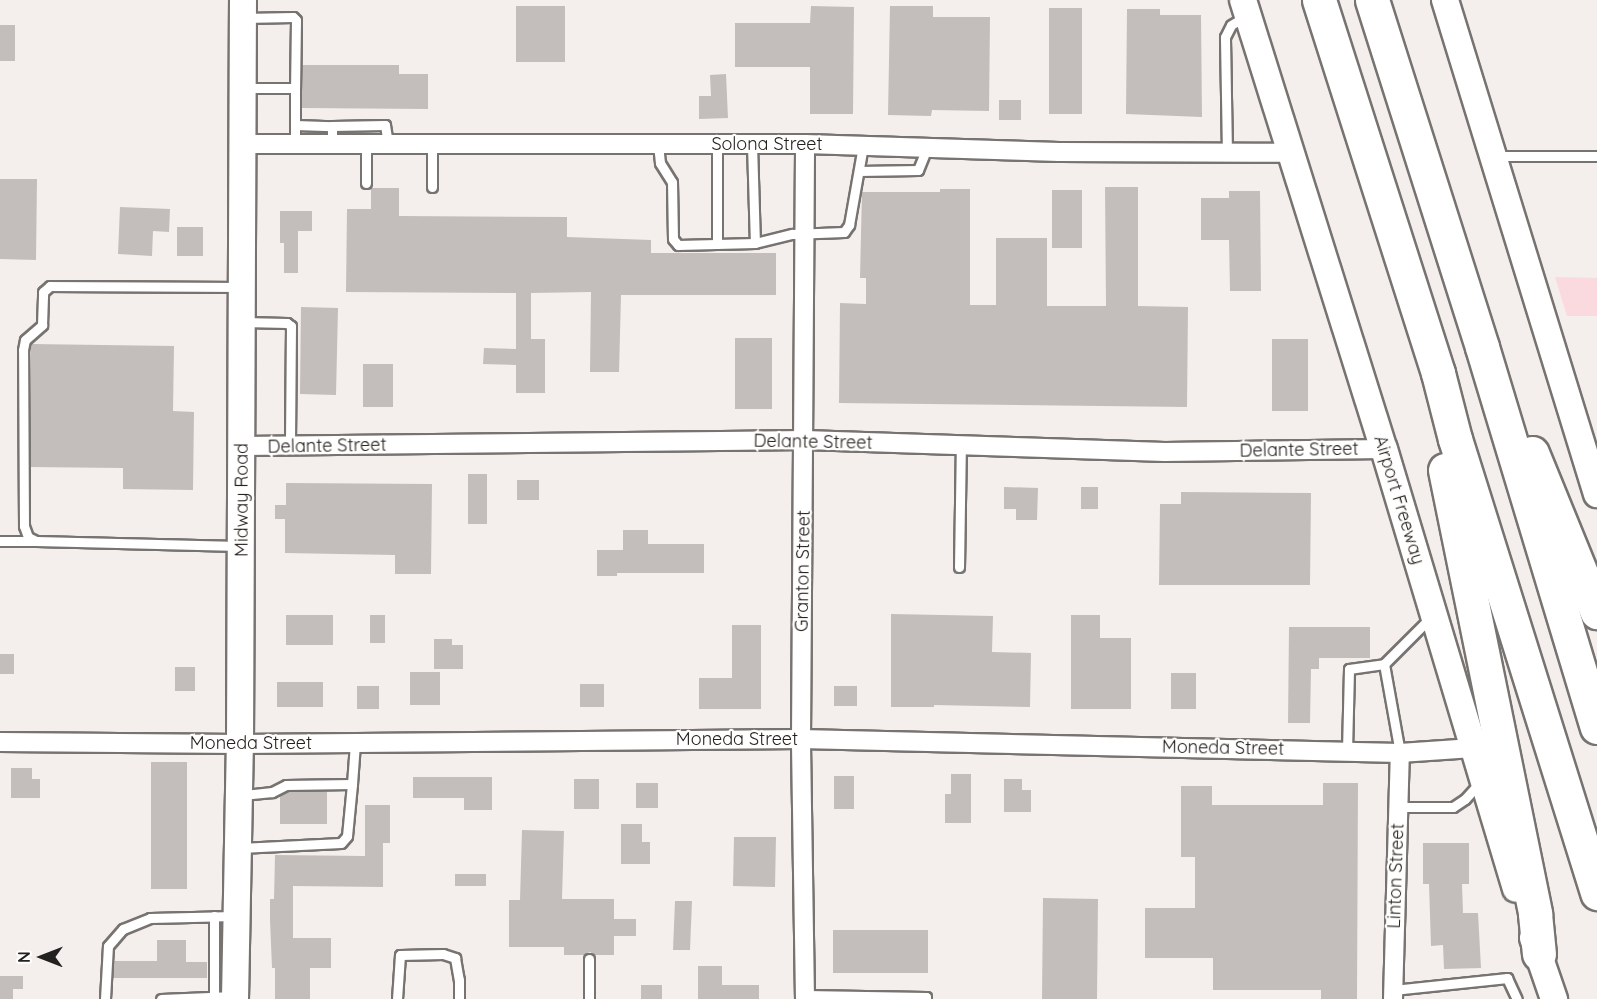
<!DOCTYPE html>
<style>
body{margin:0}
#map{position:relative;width:1597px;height:999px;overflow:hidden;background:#f4efec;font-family:Quicksand,sans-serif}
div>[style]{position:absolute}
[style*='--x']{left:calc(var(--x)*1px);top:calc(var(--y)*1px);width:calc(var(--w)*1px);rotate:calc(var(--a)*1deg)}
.green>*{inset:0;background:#fad9df}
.building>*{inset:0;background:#c3bdbc}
.roads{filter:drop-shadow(2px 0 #777370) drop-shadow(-2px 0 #777370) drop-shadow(0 2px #777370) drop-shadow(0 -2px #777370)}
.service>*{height:9px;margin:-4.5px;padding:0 4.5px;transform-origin:4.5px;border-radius:4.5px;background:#fff}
.minor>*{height:18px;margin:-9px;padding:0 9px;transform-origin:9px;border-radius:9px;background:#fff}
.secondary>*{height:26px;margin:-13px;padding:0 13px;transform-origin:13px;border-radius:13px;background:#fff}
.motorway>*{height:33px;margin:-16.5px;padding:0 16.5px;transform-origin:16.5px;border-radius:16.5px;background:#fff}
span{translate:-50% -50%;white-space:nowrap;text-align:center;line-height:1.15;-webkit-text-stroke:4.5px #fffefd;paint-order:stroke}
.street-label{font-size:18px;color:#232120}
.north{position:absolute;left:12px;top:927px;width:60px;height:60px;-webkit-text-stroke:4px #fffefd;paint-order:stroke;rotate:270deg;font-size:16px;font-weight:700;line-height:24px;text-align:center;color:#232120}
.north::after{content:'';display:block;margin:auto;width:21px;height:27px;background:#232120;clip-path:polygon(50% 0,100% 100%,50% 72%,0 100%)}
</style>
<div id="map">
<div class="green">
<i style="clip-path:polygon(1555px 277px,1597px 278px,1597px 316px,1567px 316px)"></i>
</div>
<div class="building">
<i style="clip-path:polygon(516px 6px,565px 6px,565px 62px,516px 62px)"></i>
<i style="clip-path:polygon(811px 6px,854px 7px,853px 114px,810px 114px,810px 67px,735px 67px,735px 23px,810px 23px)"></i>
<i style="clip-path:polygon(890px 6px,933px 6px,933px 17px,990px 17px,989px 111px,932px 110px,931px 116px,888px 115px)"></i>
<i style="clip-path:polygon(1049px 8px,1082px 8px,1082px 114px,1049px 114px)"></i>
<i style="clip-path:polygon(1127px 9px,1160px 9px,1160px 15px,1201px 15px,1202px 117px,1126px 114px)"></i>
<i style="clip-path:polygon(0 25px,15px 25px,15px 61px,0 61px)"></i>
<i style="clip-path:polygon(302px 65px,399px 65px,399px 74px,428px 74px,428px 109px,302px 108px)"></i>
<i style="clip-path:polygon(726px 74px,728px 118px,699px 119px,699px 96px,711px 96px,710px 75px)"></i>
<i style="clip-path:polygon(999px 100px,1021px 100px,1021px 120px,999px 120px)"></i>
<i style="clip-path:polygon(0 179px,37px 179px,36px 260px,0 259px)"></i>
<i style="clip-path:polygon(1105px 187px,1138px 187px,1138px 306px,1188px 307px,1187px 407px,839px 403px,840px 303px,866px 304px,866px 278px,860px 278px,862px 192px,940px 192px,940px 189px,970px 189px,970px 305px,996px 305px,996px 238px,1047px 238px,1047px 306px,1106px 306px)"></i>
<i style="clip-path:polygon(371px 188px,399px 188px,399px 216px,567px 217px,567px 237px,651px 240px,651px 253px,776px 253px,776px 295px,621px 295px,619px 372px,590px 372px,591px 292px,531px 293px,531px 339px,545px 339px,545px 393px,516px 393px,516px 365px,483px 364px,484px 348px,516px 349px,516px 293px,346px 292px,347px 209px,371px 209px)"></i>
<i style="clip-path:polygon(1052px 190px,1082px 190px,1082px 248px,1052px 248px)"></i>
<i style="clip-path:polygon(1229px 191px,1260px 191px,1261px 291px,1230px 291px,1229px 240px,1201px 240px,1201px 198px,1229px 198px)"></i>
<i style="clip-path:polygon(120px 207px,170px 209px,169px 232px,153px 231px,152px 256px,118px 254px)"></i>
<i style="clip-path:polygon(280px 211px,312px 211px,312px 231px,298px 231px,298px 273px,284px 273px,284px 243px,280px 243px)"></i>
<i style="clip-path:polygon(177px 227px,203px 227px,203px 256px,177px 256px)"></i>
<i style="clip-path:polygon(301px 307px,338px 308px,336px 395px,300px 394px)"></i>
<i style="clip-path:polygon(735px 338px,772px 338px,772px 409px,735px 409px)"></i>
<i style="clip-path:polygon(1272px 339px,1308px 339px,1308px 411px,1272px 411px)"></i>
<i style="clip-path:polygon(31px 344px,174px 346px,173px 411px,194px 412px,193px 490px,123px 489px,123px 468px,30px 467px)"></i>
<i style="clip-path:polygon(363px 364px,393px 364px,393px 407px,363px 407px)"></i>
<i style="clip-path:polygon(468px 474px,487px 474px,487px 524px,468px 524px)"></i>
<i style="clip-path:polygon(517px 480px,539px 480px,539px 500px,517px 500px)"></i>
<i style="clip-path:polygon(286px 483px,432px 484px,431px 574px,395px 574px,395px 555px,285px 553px,285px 519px,275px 519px,275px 505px,286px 505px)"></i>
<i style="clip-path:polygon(1004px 487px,1038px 488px,1037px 520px,1016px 520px,1016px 509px,1004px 509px)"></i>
<i style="clip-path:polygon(1081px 487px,1098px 487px,1098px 509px,1081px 509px)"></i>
<i style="clip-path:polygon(1181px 492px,1311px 493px,1310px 585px,1159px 585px,1160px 504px,1181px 504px)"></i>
<i style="clip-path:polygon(623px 530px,648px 530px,648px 544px,704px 544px,704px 573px,617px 573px,617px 576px,597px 576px,597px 550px,623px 550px)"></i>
<i style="clip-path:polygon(891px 614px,993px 616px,992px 652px,1031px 653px,1030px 707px,934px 705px,934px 707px,891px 707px)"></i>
<i style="clip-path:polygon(286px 615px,333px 615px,333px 645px,286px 645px)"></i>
<i style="clip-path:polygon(370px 615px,385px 615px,385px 643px,370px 643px)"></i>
<i style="clip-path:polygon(1071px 615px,1100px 615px,1100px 638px,1131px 638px,1131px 709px,1071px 709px)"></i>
<i style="clip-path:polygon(732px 625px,761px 625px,761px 709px,699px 709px,699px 678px,732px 678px)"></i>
<i style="clip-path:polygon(1289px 627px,1370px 627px,1370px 658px,1319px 658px,1319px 669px,1311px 669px,1310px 723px,1288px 723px)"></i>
<i style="clip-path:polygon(434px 639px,452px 639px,452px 645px,463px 645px,463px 669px,434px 669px)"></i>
<i style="clip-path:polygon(0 654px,14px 654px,14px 674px,0 674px)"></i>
<i style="clip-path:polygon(175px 667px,195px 667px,195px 691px,175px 691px)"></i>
<i style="clip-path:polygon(410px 672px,440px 672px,440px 705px,410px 705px)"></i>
<i style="clip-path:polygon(1171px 673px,1196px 673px,1196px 709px,1171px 709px)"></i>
<i style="clip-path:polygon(277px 682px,323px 682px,323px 707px,277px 707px)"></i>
<i style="clip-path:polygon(580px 684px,604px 684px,604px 707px,580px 707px)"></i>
<i style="clip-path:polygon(357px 686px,379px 686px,379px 709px,357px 709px)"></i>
<i style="clip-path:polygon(834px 686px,857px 686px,857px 706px,834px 706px)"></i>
<i style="clip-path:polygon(151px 762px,187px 762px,187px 889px,151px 889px)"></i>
<i style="clip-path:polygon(11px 768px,32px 768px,32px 779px,40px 779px,40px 798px,11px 798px)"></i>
<i style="clip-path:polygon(951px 774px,971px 774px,971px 823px,945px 823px,945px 794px,951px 794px)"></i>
<i style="clip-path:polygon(834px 776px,854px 776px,854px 809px,834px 809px)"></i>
<i style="clip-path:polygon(413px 777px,492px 777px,492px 810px,464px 810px,464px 798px,413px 798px)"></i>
<i style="clip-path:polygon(574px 779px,599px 779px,599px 809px,574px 809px)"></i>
<i style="clip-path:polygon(1004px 779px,1022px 779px,1022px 790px,1031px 790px,1031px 812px,1004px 812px)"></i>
<i style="clip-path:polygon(636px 783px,658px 783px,658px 808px,636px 808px)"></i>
<i style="clip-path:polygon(1323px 783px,1358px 783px,1357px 999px,1321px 999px,1321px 990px,1213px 990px,1213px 958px,1145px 958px,1145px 908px,1195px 908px,1195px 857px,1181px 857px,1181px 786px,1212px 786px,1212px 805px,1323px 805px)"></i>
<i style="clip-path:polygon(288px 792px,327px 792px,327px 824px,280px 824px,280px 795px)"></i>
<i style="clip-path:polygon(365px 805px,390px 805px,390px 843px,383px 843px,383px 887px,293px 886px,293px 938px,331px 938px,331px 968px,310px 968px,310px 999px,275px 999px,275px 968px,272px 968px,270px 920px,270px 899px,274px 899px,275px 855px,365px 856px)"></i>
<i style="clip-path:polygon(621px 824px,642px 824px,642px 842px,650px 842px,650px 864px,621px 864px)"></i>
<i style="clip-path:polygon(522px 830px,564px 831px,562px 899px,614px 899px,614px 919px,636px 919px,636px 936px,614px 936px,614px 955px,595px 955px,590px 952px,583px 955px,564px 955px,564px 947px,509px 947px,509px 900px,520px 900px)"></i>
<i style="clip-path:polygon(734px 837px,776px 837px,775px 887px,733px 886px)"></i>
<i style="clip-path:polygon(1423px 843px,1469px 843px,1469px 884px,1462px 884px,1463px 913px,1478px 913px,1481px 968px,1444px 969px,1443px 945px,1431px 946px,1429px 884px,1423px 884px)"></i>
<i style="clip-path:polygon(455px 874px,486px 874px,486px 886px,455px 886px)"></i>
<i style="clip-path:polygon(1043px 898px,1098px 899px,1097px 999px,1042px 999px)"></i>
<i style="clip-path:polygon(675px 901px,692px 901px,690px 950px,673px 950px)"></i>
<i style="clip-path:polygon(833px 930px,928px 930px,928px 973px,833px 973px)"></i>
<i style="clip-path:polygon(157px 940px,186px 940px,186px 962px,207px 962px,207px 978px,113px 978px,114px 961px,157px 961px)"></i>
<i style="clip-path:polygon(698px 966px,722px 966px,722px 985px,759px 985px,759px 999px,698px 999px)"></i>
<i style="clip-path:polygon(0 976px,23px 976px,23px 989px,13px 989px,13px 999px,0 999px)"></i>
<i style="clip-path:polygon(641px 985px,662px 985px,662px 999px,641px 999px)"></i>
</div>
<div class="roads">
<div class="service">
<i style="--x:244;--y:18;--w:49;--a:-1.2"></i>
<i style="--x:293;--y:17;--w:4;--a:45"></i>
<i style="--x:296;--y:20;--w:68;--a:90.8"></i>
<i style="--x:245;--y:88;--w:50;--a:0"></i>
<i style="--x:295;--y:88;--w:37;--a:90"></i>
<i style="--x:295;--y:144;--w:19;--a:-90"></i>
<i style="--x:295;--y:125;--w:37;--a:2"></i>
<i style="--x:332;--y:144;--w:18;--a:-90"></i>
<i style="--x:332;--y:126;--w:53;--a:-1.1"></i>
<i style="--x:385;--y:125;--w:19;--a:81"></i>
<i style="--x:366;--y:144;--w:39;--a:90"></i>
<i style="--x:432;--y:144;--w:43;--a:90"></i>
<i style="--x:658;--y:144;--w:19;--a:84"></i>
<i style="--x:660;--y:163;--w:22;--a:58"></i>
<i style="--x:672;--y:182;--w:57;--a:89"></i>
<i style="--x:673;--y:239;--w:8;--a:50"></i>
<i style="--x:678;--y:245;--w:77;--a:-1.5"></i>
<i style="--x:755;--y:243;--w:38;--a:-14"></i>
<i style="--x:792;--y:234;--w:52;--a:-2.2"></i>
<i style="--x:844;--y:232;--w:9;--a:-54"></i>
<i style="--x:849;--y:225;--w:80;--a:-80"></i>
<i style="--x:752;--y:144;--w:99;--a:88.3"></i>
<i style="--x:1227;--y:153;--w:116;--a:-91"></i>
<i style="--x:1225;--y:37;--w:13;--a:-63"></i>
<i style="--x:1231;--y:25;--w:17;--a:-31"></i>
<i style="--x:1494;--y:156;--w:103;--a:0"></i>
<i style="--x:859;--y:171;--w:59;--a:-1"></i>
<i style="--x:918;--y:170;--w:24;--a:-68"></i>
<i style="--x:717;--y:244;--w:100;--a:-90"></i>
<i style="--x:243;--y:322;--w:44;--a:1.3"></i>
<i style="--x:287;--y:323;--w:5;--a:37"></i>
<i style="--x:291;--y:326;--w:120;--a:90.5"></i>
<i style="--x:0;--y:541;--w:34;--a:0"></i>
<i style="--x:239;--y:546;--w:203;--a:-178.6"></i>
<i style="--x:36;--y:541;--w:9;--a:-153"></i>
<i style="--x:28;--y:537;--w:12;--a:-110"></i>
<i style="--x:24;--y:526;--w:176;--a:-90.3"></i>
<i style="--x:23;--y:350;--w:10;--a:-79"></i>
<i style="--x:25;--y:340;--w:23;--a:-41"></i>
<i style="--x:42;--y:325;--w:33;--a:-88"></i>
<i style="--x:43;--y:292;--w:9;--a:-41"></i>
<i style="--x:50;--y:286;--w:190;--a:0.3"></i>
<i style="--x:959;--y:567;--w:122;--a:-89.1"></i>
<i style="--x:1384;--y:664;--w:90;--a:79.8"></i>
<i style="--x:1347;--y:751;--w:82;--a:-88.6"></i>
<i style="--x:1349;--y:669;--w:35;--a:-8"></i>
<i style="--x:1384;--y:664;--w:66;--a:-45"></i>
<i style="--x:352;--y:784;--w:41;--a:-85.8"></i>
<i style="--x:1398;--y:807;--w:55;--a:0"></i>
<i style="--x:1453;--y:807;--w:14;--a:-34"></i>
<i style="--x:1465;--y:799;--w:24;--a:-48"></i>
<i style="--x:240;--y:848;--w:101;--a:-2.8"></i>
<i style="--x:341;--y:843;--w:9;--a:-49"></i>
<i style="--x:347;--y:836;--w:52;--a:-84.5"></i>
<i style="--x:352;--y:784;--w:66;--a:179.1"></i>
<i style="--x:286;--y:785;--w:16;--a:153"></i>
<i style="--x:272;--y:792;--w:30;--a:174"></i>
<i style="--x:214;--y:916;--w:81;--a:90"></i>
<i style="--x:1393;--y:990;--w:115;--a:-6"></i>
<i style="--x:1507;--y:978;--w:23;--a:65"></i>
<i style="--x:805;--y:995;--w:121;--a:0.9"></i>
<i style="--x:926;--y:997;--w:2;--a:90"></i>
<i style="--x:105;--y:999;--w:53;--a:-86.8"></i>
<i style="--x:108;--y:946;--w:23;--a:-49"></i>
<i style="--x:123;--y:929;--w:29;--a:-22"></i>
<i style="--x:150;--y:918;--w:84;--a:-1.4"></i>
<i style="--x:161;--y:999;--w:73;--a:-2.4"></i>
<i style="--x:397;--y:999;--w:44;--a:-86.1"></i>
<i style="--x:400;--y:955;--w:43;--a:-1.3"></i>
<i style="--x:443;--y:954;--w:13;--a:18"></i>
<i style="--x:455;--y:958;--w:22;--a:80"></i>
<i style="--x:459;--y:980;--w:19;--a:90"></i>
<i style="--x:589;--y:999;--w:40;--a:-90"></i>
</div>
<div class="minor">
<i style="--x:242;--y:144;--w:563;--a:0"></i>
<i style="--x:805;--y:144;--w:254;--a:1.8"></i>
<i style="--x:1059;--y:152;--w:233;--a:0.2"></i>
<i style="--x:242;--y:446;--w:563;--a:-0.61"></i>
<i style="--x:805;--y:440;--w:360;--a:1.9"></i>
<i style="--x:1165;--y:452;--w:219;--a:-0.8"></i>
<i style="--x:0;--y:742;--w:240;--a:0.5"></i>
<i style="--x:240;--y:744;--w:561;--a:-0.51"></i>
<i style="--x:801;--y:739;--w:599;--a:1.34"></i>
<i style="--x:1400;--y:753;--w:73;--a:-3.9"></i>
<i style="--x:805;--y:999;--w:260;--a:-90.9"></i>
<i style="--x:801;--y:739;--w:595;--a:-89.61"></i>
<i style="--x:1393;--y:999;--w:246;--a:-88.4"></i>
</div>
<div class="secondary">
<i style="--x:1243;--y:0;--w:471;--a:72.6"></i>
<i style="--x:1384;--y:449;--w:459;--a:73.3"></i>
<i style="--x:1445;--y:0;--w:517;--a:72.9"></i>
<i style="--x:1533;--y:938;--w:65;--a:71"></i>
<i style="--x:235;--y:999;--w:255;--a:-88.9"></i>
<i style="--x:240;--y:744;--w:744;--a:-89.77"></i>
</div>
<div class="motorway">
<i style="--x:1319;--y:0;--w:392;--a:72.3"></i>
<i style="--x:1438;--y:373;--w:68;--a:75.6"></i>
<i style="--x:1455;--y:439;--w:476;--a:72.6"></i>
<i style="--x:1372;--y:0;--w:364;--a:72.4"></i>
<i style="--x:1482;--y:347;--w:397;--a:73.2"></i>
<i style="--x:1532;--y:453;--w:172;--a:67.8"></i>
<i style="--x:1445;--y:470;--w:453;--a:78.5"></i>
<i style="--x:1535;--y:914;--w:40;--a:84.3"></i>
</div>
</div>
<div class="street-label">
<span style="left:767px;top:144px">Solona Street</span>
<span style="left:813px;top:442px;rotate:1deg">Delante Street</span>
<span style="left:327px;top:446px;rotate:-1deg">Delante Street</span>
<span style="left:1299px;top:450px;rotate:-1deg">Delante Street</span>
<span style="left:242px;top:500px;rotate:-90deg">Midway Road</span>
<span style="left:1399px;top:500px;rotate:73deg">Airport Freeway</span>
<span style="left:803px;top:571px;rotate:-89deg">Granton Street</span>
<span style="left:737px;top:739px">Moneda Street</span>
<span style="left:251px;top:743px">Moneda Street</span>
<span style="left:1223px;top:748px;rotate:1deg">Moneda Street</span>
<span style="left:1396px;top:876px;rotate:-88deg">Linton Street</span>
</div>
<div class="north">N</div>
</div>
